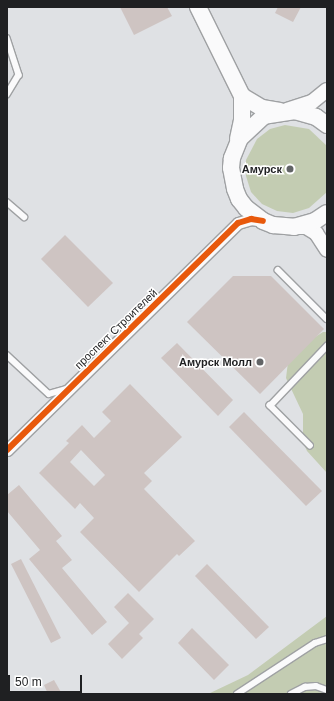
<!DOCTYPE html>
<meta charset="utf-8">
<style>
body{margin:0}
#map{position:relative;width:334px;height:701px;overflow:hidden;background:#dfe1e4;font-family:Arial,sans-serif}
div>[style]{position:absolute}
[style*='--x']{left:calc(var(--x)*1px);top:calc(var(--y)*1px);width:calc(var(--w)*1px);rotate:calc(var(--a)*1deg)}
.green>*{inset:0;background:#c3ccb2}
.building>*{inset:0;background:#cec4c2}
.roads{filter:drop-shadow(1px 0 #9fa1a3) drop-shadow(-1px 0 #9fa1a3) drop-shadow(0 1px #9fa1a3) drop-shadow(0 -1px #9fa1a3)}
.service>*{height:5.5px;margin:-2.75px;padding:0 2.75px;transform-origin:2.75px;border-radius:2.75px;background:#fafafb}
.minor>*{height:11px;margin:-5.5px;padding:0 5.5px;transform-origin:5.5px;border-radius:5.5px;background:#fafafb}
.tertiary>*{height:14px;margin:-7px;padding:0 7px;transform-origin:7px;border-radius:7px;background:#fafafb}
.secondary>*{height:16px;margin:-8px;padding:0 8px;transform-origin:8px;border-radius:8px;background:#fafafb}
.cycleway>*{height:6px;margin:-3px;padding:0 3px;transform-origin:3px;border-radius:3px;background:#e8590c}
.dots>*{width:11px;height:11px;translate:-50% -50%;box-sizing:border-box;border:2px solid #fff;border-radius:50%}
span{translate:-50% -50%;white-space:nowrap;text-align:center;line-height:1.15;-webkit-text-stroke:3px #fff;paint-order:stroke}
.poi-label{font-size:11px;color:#1f2022;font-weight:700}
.right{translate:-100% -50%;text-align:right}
.street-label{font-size:11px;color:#1f2022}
.frame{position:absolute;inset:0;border:8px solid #1f2022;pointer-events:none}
.scale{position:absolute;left:8px;top:675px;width:74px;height:18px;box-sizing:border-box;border:2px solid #1f2022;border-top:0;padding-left:5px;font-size:12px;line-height:14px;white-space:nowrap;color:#1f2022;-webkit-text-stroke:3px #fff;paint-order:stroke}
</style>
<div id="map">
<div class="green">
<i style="clip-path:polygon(285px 125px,309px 129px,327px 146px,327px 192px,309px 208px,293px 213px,277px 211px,262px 204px,251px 192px,246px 176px,246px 160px,257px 139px,270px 129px)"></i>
<i style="clip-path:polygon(323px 332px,327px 332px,327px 473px,307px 451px,303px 442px,303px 414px,286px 378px,288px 362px,295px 350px)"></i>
<i style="clip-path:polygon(327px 616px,327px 694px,208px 694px,248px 675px)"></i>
</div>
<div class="building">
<i style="clip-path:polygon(120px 7px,167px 7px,172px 16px,134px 35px)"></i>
<i style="clip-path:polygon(278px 7px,301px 7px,293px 22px,275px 13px)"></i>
<i style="clip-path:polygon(65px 235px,113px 283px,88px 307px,41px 259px)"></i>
<i style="clip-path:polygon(233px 276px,271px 276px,324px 329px,260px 394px,187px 322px)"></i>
<i style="clip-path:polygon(177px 343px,233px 400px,218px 416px,161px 358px)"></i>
<i style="clip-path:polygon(evenodd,130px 384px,182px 437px,144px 473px,152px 481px,144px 489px,195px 541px,179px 556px,177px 554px,139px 592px,80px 532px,94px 518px,80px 503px,75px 509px,39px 473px,69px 443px,66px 441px,82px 425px,94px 438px,111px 421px,102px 412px,130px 384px,81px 450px,105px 475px,94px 486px,70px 462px,81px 450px)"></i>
<i style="clip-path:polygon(244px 412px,322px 491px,306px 506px,229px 427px)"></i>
<i style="clip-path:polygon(19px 485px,62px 536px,56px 541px,72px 560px,62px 568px,107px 622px,92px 635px,29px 559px,40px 550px,7px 511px,7px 495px)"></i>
<i style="clip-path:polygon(21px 559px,61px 638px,51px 643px,11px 564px)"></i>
<i style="clip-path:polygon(207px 564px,269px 627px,256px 639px,195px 576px)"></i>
<i style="clip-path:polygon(128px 593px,154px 619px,139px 634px,143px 638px,122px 659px,108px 644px,129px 623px,114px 607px)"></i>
<i style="clip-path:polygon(192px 628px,229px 665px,214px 680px,178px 643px)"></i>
<i style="clip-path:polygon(54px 680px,62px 694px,48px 694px,44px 685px)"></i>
</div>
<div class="roads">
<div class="service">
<i style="--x:7;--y:38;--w:39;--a:72"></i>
<i style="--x:19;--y:75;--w:23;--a:121"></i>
<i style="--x:7;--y:202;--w:23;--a:41"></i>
<i style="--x:278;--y:270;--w:69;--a:45"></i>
<i style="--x:7;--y:355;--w:57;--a:42.9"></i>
<i style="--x:49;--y:394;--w:18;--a:-16"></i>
<i style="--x:310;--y:446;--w:57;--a:-135"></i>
<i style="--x:270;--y:406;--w:83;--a:-46.5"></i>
<i style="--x:237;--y:694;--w:93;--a:-33.2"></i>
<i style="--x:315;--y:643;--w:13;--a:-18"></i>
<i style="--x:291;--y:694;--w:16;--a:-27"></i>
<i style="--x:305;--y:687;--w:11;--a:-5"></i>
<i style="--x:316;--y:686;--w:12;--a:20"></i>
</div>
<div class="minor">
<i style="--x:7;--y:450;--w:324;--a:-44.5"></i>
<i style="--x:238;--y:223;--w:14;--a:-17"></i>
<i style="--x:251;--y:219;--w:12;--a:9"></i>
</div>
<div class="tertiary">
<i style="--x:287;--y:110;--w:26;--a:-18"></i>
<i style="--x:312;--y:102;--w:19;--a:-39"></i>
<i style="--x:295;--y:227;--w:11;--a:0"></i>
<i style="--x:306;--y:227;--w:12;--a:31"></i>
<i style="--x:316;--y:233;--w:20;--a:57"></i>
</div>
<div class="secondary">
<i style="--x:198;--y:7;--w:99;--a:63.7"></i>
<i style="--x:242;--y:96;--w:23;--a:31"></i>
<i style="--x:262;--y:108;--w:18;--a:9"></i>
<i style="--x:327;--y:125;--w:14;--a:-144"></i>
<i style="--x:316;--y:117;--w:22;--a:-164"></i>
<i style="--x:295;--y:111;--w:31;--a:171"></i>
<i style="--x:264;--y:116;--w:33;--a:137"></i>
<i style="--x:240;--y:138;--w:22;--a:112"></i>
<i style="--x:232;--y:158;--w:10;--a:96"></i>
<i style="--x:231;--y:168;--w:21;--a:79"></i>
<i style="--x:235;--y:189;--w:11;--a:68"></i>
<i style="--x:239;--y:199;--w:11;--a:52"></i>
<i style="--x:246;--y:208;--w:21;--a:37"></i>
<i style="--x:263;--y:221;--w:11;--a:22"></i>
<i style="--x:273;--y:225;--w:21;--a:5"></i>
<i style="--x:294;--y:227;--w:22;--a:-16"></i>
<i style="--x:315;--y:221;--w:14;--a:-34"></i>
<i style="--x:238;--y:139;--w:19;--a:-78"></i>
<i style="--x:242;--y:120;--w:24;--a:-90"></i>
</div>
</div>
<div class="cycleway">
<i style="--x:7;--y:450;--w:324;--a:-44.5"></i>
<i style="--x:238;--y:223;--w:14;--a:-17"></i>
<i style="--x:251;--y:219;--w:12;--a:9"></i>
</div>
<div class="dots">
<i style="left:290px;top:169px;background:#626466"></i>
<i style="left:260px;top:362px;background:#626466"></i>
</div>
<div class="poi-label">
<span class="right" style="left:282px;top:169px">Амурск</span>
<span class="right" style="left:252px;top:362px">Амурск Молл</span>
</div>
<div class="street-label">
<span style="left:116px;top:329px;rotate:-44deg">проспект Строителей</span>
</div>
<div class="frame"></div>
<div class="scale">50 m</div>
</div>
